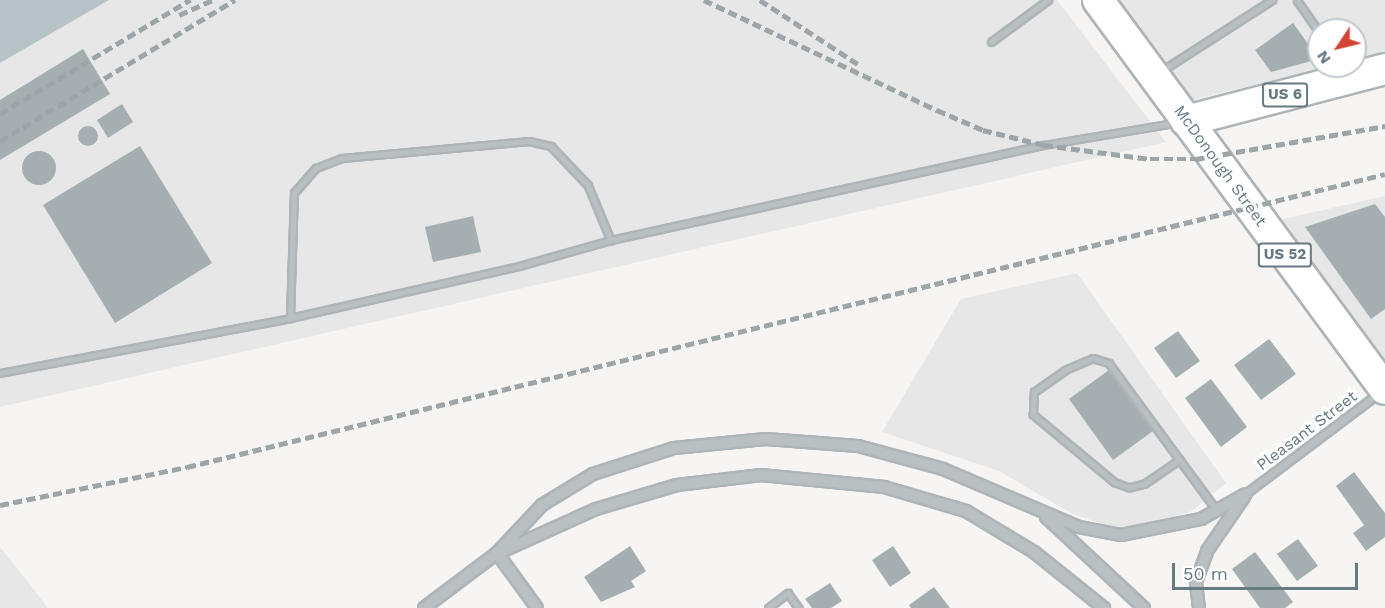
<!DOCTYPE html>
<style>
body{margin:0}
#map{position:relative;width:1385px;height:608px;overflow:hidden;background:#f6f5f3;font-family:"Work Sans",sans-serif}
div>[style]{position:absolute}
[style*='--x']{left:calc(var(--x)*1px);top:calc(var(--y)*1px);width:calc(var(--w)*1px);rotate:calc(var(--a)*1deg)}
.built>*{inset:0;background:#e6e7e6}
.water>*{inset:0;background:#b6c2c5}
.building>*{inset:0;background:#a5aeb1}
.round{border-radius:50%}
.roads{filter:drop-shadow(2px 0 #aeb4b7) drop-shadow(-2px 0 #aeb4b7) drop-shadow(0 2px #aeb4b7) drop-shadow(0 -2px #aeb4b7)}
.service>*{height:4.5px;margin:-2.25px;padding:0 2.25px;transform-origin:2.25px;border-radius:2.25px;background:#bac0c2}
.minor>*{height:6px;margin:-3px;padding:0 3px;transform-origin:3px;border-radius:3px;background:#bac0c2}
.tertiary>*{height:10px;margin:-5px;padding:0 5px;transform-origin:5px;border-radius:5px;background:#bac0c2}
.primary>*{height:30px;margin:-15px;padding:0 15px;transform-origin:15px;border-radius:15px;background:#fff}
.rail>*{height:4.5px;margin-top:-2.25px;transform-origin:0;background:repeating-linear-gradient(90deg,#9da5a8 0 9px,transparent 0 13.5px)}
span{translate:-50% -50%;white-space:nowrap;text-align:center;line-height:1.15;-webkit-text-stroke:6px #fff;paint-order:stroke}
.shield-label span{padding:2px 4px;background:#fff;border:2px solid;border-radius:4px;-webkit-text-stroke-width:0}
.shield-label{font-size:15px;color:#677981;font-weight:700}
.street-label{font-size:16px;color:#677981}
.north{position:absolute;left:1307px;top:18px;width:60px;height:60px;box-sizing:border-box;background:#fff;border:2px solid #c2c9cd;border-radius:50%;rotate:235deg;font-size:16px;font-weight:700;line-height:24px;text-align:center;color:#677981}
.north::after{content:'';display:block;margin:auto;width:21px;height:27px;background:#d44435;clip-path:polygon(50% 0,100% 100%,50% 72%,0 100%)}
.scale{position:absolute;left:1172px;top:563px;width:186px;height:27px;box-sizing:border-box;border:3px solid #677981;border-top:0;padding-left:8px;font-size:18px;line-height:21px;white-space:nowrap;color:#677981;-webkit-text-stroke:4px #fff;paint-order:stroke}
</style>
<div id="map">
<div class="built">
<i style="clip-path:polygon(109px 0,1057px 0,1166px 142px,0 407px,0 63px)"></i>
<i style="clip-path:polygon(1115px 0,1385px 0,1385px 52px,1355px 60px,1355px 30px,1319px 30px,1319px 66px,1329px 66px,1189px 101px)"></i>
<i style="clip-path:polygon(1385px 196px,1385px 372px,1270px 222px)"></i>
<i style="clip-path:polygon(1077px 273px,1226px 483px,1192px 511px,1155px 524px,1112px 527px,1073px 514px,999px 471px,882px 432px,961px 299px)"></i>
<i style="clip-path:polygon(0 547px,42px 600px,47px 608px,0 608px)"></i>
</div>
<div class="water">
<i style="clip-path:polygon(0 0,109px 0,0 63px)"></i>
</div>
<div class="building">
<i style="clip-path:polygon(1293px 23px,1319px 59px,1271px 72px,1255px 50px)"></i>
<i style="clip-path:polygon(83px 49px,110px 94px,0 160px,0 100px)"></i>
<i style="clip-path:polygon(122px 104px,133px 122px,108px 138px,97px 120px)"></i>
<i class="round" style="left:78px;top:126px;width:20px;height:20px"></i>
<i style="clip-path:polygon(140px 146px,212px 263px,115px 323px,43px 205px)"></i>
<i class="round" style="left:22px;top:151px;width:34px;height:34px"></i>
<i style="clip-path:polygon(1375px 204px,1385px 217px,1385px 309px,1371px 319px,1305px 227px)"></i>
<i style="clip-path:polygon(473px 216px,481px 252px,433px 262px,425px 227px)"></i>
<i style="clip-path:polygon(1178px 331px,1200px 361px,1176px 378px,1154px 348px)"></i>
<i style="clip-path:polygon(1269px 339px,1296px 374px,1261px 400px,1234px 365px)"></i>
<i style="clip-path:polygon(1109px 370px,1153px 431px,1113px 460px,1069px 399px)"></i>
<i style="clip-path:polygon(1211px 379px,1247px 427px,1221px 447px,1185px 398px)"></i>
<i style="clip-path:polygon(1354px 472px,1385px 513px,1385px 537px,1366px 551px,1353px 533px,1364px 525px,1336px 486px)"></i>
<i style="clip-path:polygon(1298px 539px,1318px 566px,1297px 581px,1277px 554px)"></i>
<i style="clip-path:polygon(630px 546px,646px 571px,631px 581px,635px 587px,601px 602px,584px 577px)"></i>
<i style="clip-path:polygon(893px 546px,911px 573px,890px 587px,872px 560px)"></i>
<i style="clip-path:polygon(1255px 552px,1293px 602px,1285px 608px,1260px 608px,1232px 569px)"></i>
<i style="clip-path:polygon(830px 583px,842px 601px,831px 608px,812px 608px,805px 599px)"></i>
<i style="clip-path:polygon(934px 587px,950px 608px,911px 608px,909px 605px)"></i>
</div>
<div class="roads">
<div class="service">
<i style="--x:1297;--y:0;--w:39;--a:55"></i>
<i style="--x:991;--y:42;--w:71;--a:-36.4"></i>
<i style="--x:1163;--y:70;--w:130;--a:-32.7"></i>
<i style="--x:290;--y:318;--w:125;--a:-88.2"></i>
<i style="--x:294;--y:193;--w:33;--a:-49"></i>
<i style="--x:316;--y:168;--w:28;--a:-21"></i>
<i style="--x:342;--y:158;--w:188;--a:-5.2"></i>
<i style="--x:529;--y:141;--w:23;--a:13"></i>
<i style="--x:551;--y:146;--w:54;--a:46.5"></i>
<i style="--x:588;--y:185;--w:60;--a:67.3"></i>
<i style="--x:0;--y:373;--w:295;--a:-10.7"></i>
<i style="--x:290;--y:318;--w:235;--a:-12.8"></i>
<i style="--x:519;--y:266;--w:96;--a:-15.8"></i>
<i style="--x:611;--y:240;--w:443;--a:-12.4"></i>
<i style="--x:1044;--y:145;--w:132;--a:-9.6"></i>
<i style="--x:1180;--y:460;--w:42;--a:145.6"></i>
<i style="--x:1145;--y:484;--w:16;--a:166"></i>
<i style="--x:1129;--y:488;--w:15;--a:-160"></i>
<i style="--x:1115;--y:483;--w:107;--a:-140.3"></i>
<i style="--x:1033;--y:415;--w:23;--a:-88"></i>
<i style="--x:1034;--y:392;--w:38;--a:-35"></i>
<i style="--x:1065;--y:370;--w:30;--a:-23"></i>
<i style="--x:1093;--y:358;--w:17;--a:17"></i>
<i style="--x:1109;--y:363;--w:120;--a:53.8"></i>
<i style="--x:1180;--y:460;--w:61;--a:53.7"></i>
<i style="--x:768;--y:608;--w:25;--a:-37"></i>
<i style="--x:788;--y:593;--w:19;--a:54"></i>
</div>
<div class="minor">
<i style="--x:1246;--y:494;--w:168;--a:-37"></i>
</div>
<div class="tertiary">
<i style="--x:1046;--y:517;--w:134;--a:42.9"></i>
<i style="--x:503;--y:551;--w:102;--a:-24.3"></i>
<i style="--x:596;--y:509;--w:84;--a:-16.5"></i>
<i style="--x:677;--y:485;--w:85;--a:-6.8"></i>
<i style="--x:761;--y:475;--w:124;--a:5.6"></i>
<i style="--x:884;--y:487;--w:85;--a:16.3"></i>
<i style="--x:966;--y:511;--w:79;--a:31.1"></i>
<i style="--x:1034;--y:552;--w:90;--a:38.7"></i>
<i style="--x:497;--y:553;--w:68;--a:54"></i>
<i style="--x:424;--y:608;--w:91;--a:-37"></i>
<i style="--x:497;--y:553;--w:66;--a:-46.8"></i>
<i style="--x:542;--y:505;--w:60;--a:-31.3"></i>
<i style="--x:593;--y:474;--w:85;--a:-17.8"></i>
<i style="--x:674;--y:448;--w:92;--a:-5.6"></i>
<i style="--x:766;--y:439;--w:92;--a:4.4"></i>
<i style="--x:858;--y:446;--w:88;--a:15.1"></i>
<i style="--x:943;--y:469;--w:148;--a:23.1"></i>
<i style="--x:1079;--y:527;--w:43;--a:10.8"></i>
<i style="--x:1121;--y:535;--w:82;--a:-11.3"></i>
<i style="--x:1201;--y:519;--w:51;--a:-29.1"></i>
<i style="--x:1199;--y:608;--w:26;--a:-97"></i>
<i style="--x:1196;--y:582;--w:33;--a:-70"></i>
<i style="--x:1207;--y:551;--w:65;--a:-55.6"></i>
</div>
<div class="primary">
<i style="--x:1098;--y:0;--w:483;--a:53.6"></i>
<i style="--x:1186;--y:121;--w:206;--a:-14.6"></i>
</div>
</div>
<div class="rail">
<i style="--x:704;--y:0;--w:258;--a:25.3"></i>
<i style="--x:937;--y:110;--w:50;--a:23.5"></i>
<i style="--x:983;--y:130;--w:63;--a:13.8"></i>
<i style="--x:1044;--y:145;--w:107;--a:7.5"></i>
<i style="--x:1150;--y:159;--w:46;--a:0"></i>
<i style="--x:1196;--y:159;--w:192;--a:-9.9"></i>
<i style="--x:760;--y:0;--w:121;--a:33.2"></i>
<i style="--x:179;--y:15;--w:36;--a:-24"></i>
<i style="--x:0;--y:114;--w:222;--a:-31"></i>
<i style="--x:0;--y:141;--w:274;--a:-31"></i>
<i style="--x:0;--y:505;--w:191;--a:-11.5"></i>
<i style="--x:187;--y:467;--w:1233;--a:-13.74"></i>
</div>
<div class="shield-label">
<span style="left:1285px;top:95px">US 6</span>
<span style="left:1285px;top:255px">US 52</span>
</div>
<div class="street-label">
<span style="left:1220px;top:166px;rotate:54deg">McDonough Street</span>
<span style="left:1307px;top:431px;rotate:-37deg">Pleasant Street</span>
</div>
<div class="north">N</div>
<div class="scale">50 m</div>
</div>
